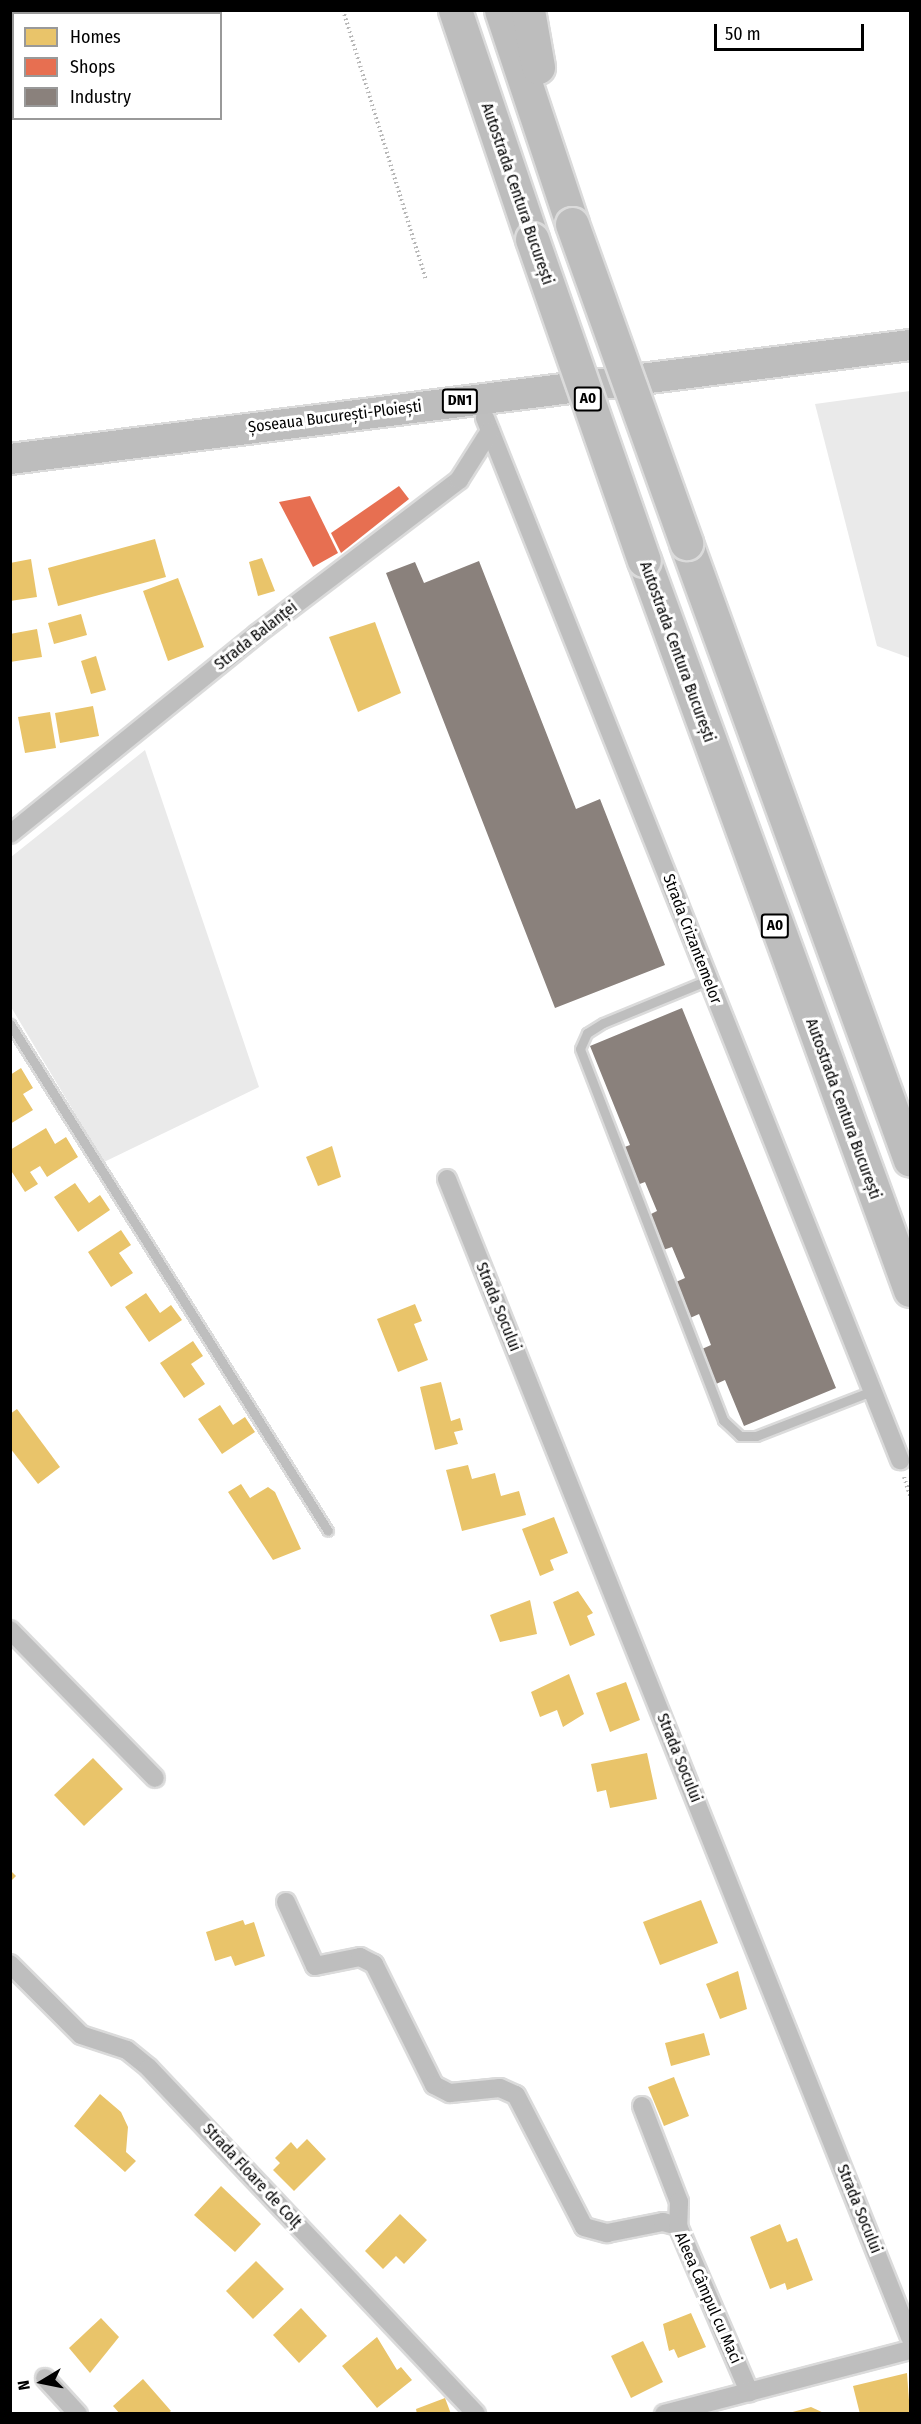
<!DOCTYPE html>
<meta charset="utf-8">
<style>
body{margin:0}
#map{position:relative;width:921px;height:2424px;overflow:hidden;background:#fff;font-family:"Fira Sans Condensed",sans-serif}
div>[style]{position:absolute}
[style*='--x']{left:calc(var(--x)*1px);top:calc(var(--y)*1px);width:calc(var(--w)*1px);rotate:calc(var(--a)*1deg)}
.green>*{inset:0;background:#eaeaea}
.homes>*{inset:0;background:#e9c46a}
.shops>*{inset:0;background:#e76f51}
.industry>*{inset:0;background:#8a817c}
.path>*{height:4px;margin-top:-2px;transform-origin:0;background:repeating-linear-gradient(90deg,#b8b8b8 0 1.5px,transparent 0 4.5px)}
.roads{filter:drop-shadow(2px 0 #dbdbdb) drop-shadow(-2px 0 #dbdbdb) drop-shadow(0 2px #dbdbdb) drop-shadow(0 -2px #dbdbdb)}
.service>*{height:9px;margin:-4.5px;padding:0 4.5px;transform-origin:4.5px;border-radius:4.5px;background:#bebebe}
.minor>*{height:18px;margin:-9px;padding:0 9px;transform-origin:9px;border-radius:9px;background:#bebebe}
.trunk>*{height:30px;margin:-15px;padding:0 15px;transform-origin:15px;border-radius:15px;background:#bdbdbd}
.motorway>*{height:33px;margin:-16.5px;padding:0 16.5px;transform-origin:16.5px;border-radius:16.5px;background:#bdbdbd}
.bridges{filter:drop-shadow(2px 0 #dbdbdb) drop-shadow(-2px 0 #dbdbdb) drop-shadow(0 2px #dbdbdb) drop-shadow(0 -2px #dbdbdb)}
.motorway-bridge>*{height:33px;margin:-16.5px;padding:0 16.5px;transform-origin:16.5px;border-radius:16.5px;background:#bdbdbd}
span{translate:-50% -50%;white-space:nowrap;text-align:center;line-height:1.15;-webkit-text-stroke:6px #fff;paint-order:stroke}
.shield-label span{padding:2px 4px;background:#fff;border:2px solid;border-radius:4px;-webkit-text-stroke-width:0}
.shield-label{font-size:15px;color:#000;font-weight:700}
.street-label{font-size:16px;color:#000}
.frame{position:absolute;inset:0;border:12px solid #000;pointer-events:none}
.legend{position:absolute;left:12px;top:12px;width:210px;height:108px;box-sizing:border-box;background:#fff;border:2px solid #999;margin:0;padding:8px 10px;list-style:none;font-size:18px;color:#000}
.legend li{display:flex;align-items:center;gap:12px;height:30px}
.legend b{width:30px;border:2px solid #999}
.north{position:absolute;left:12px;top:2352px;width:60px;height:60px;-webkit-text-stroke:4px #fff;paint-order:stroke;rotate:260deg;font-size:16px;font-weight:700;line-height:24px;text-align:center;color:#000}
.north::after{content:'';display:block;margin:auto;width:21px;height:27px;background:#000;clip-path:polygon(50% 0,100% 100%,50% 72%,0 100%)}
.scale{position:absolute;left:714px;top:24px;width:150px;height:27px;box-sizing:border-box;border:3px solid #000;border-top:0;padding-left:8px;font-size:18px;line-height:21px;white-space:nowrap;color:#000;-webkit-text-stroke:4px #fff;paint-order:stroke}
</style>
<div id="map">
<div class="green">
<i style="clip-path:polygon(910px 391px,910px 658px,877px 646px,815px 404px)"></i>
<i style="clip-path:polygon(145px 750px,259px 1087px,104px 1162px,11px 1007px,11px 857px)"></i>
</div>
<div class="homes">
<i style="clip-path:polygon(155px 539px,166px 577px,58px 606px,48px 568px)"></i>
<i style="clip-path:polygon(262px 558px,275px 591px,258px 596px,249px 562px)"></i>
<i style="clip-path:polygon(31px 559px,37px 597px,10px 601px,10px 563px)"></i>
<i style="clip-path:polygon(178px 578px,204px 647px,168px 661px,143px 591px)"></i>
<i style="clip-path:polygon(81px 614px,87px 635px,54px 644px,48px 623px)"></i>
<i style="clip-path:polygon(375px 622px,401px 693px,358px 712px,329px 637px)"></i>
<i style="clip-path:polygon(37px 629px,42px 657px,10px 662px,10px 634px)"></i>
<i style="clip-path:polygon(96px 656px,106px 690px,91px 694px,81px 661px)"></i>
<i style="clip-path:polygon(93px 706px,99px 736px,60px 743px,55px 713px)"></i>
<i style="clip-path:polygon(50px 712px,56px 748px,25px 753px,18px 717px)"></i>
<i style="clip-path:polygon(21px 1068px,33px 1088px,23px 1094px,33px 1110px,10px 1124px,10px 1075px)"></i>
<i style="clip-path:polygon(46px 1128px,55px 1144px,66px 1137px,78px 1157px,47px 1177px,40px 1166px,30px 1172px,38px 1184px,25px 1192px,10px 1169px,10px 1150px)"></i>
<i style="clip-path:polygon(332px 1146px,341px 1177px,318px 1186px,306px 1157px)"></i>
<i style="clip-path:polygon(75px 1183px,89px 1203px,100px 1195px,110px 1210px,78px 1232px,54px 1197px)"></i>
<i style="clip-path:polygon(121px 1230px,131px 1245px,119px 1253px,133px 1273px,111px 1287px,88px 1252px)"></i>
<i style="clip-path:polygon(146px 1293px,160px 1313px,171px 1305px,182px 1320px,149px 1342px,125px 1307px)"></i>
<i style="clip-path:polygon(415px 1304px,422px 1321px,414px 1324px,428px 1360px,398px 1372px,377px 1319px)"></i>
<i style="clip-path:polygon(193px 1341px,203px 1356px,191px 1364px,205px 1384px,184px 1398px,160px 1363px)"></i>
<i style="clip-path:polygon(441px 1382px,451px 1421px,460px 1418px,463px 1430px,454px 1432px,458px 1444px,435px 1450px,420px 1387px)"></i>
<i style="clip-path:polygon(220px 1405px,233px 1425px,245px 1417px,255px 1432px,222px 1454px,198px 1419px)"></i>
<i style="clip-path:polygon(17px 1409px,60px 1467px,38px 1484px,10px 1448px,10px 1414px)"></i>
<i style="clip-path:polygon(468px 1465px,472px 1479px,495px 1473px,501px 1496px,519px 1491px,526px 1515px,462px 1531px,446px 1470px)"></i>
<i style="clip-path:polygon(241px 1484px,250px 1498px,268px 1487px,275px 1492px,301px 1549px,273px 1560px,228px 1492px)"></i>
<i style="clip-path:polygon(554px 1517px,568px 1553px,550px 1560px,554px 1570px,540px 1576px,522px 1529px)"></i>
<i style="clip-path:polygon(578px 1591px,593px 1613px,587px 1616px,595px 1635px,570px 1646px,553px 1602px)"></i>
<i style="clip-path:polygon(530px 1600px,537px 1634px,500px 1642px,490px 1615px)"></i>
<i style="clip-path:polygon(569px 1674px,584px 1714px,563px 1727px,557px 1710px,540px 1717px,531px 1692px)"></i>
<i style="clip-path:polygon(626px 1682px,640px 1720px,610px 1732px,596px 1693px)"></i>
<i style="clip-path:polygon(647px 1753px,657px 1799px,610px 1808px,606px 1790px,597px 1792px,591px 1764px)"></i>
<i style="clip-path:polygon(93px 1758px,123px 1789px,84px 1826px,54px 1795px)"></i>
<i style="clip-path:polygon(10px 1870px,16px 1876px,10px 1882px)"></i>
<i style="clip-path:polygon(701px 1900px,718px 1943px,660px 1965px,643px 1922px)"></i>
<i style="clip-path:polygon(243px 1920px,245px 1925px,254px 1922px,265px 1956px,235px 1966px,231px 1956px,215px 1961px,206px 1932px)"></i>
<i style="clip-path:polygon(738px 1971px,747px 2009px,720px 2019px,706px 1984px)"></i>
<i style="clip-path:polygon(704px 2033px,710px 2055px,671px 2066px,665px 2043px)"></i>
<i style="clip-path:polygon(674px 2077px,689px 2116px,664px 2126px,648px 2087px)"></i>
<i style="clip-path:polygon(100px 2094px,121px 2112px,128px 2127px,126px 2152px,136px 2161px,125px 2172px,74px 2126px)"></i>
<i style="clip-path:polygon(307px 2139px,326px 2159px,294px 2191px,273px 2170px,280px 2163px,275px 2158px,291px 2142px,297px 2149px)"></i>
<i style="clip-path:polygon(221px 2186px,261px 2224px,235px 2252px,194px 2215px)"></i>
<i style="clip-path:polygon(400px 2214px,427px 2240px,404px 2264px,396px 2256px,383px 2269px,365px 2251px)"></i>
<i style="clip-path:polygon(780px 2224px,787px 2242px,797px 2238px,813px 2280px,787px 2290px,785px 2283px,770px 2289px,750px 2237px)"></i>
<i style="clip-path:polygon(256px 2261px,284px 2289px,253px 2319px,226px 2291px)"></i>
<i style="clip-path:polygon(301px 2308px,327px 2336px,299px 2363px,273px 2335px)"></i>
<i style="clip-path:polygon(691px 2313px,706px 2347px,678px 2358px,674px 2349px,669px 2351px,663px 2324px)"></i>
<i style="clip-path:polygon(101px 2318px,119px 2337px,90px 2373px,69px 2348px)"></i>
<i style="clip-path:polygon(377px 2337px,397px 2370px,401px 2367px,412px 2380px,377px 2408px,342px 2366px)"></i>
<i style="clip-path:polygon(643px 2341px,663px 2382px,631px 2398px,611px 2356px)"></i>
<i style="clip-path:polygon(907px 2373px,910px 2414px,860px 2414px,853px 2386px)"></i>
<i style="clip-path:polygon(143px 2379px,171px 2411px,167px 2414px,120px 2414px,113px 2406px)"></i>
<i style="clip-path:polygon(445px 2398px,451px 2414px,417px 2414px,416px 2409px)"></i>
<i style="clip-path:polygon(811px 2407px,826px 2414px,789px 2414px,789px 2413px)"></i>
</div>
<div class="shops">
<i style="clip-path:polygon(399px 486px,409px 499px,341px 553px,331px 533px)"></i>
<i style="clip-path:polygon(310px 496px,338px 553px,313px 567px,279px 502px)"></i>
</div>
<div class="industry">
<i style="clip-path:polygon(479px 561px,576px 809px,600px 799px,665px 965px,555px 1008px,386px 573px,415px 562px,424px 583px)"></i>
<i style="clip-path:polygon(682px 1008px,836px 1388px,744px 1426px,725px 1380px,716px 1384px,702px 1349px,711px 1345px,699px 1314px,690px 1318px,676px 1282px,685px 1278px,672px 1247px,663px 1250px,649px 1215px,657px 1211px,645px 1182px,637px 1185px,622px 1148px,630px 1145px,590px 1046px)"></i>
</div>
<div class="path">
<i style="--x:343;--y:10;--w:282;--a:72.9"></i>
<i style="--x:904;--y:1477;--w:20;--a:72"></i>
</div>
<div class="roads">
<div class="service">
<i style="--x:708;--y:980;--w:113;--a:157.7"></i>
<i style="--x:603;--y:1023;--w:19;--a:148"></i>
<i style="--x:587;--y:1033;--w:17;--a:114"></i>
<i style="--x:580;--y:1049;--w:398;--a:68.9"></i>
<i style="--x:723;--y:1420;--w:23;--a:43"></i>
<i style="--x:740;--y:1436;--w:16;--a:0"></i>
<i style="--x:756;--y:1436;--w:124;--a:-21.2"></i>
<i style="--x:10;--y:1024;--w:598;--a:57.9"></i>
</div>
<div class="minor">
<i style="--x:485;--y:418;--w:1122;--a:68.28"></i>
<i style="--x:10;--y:834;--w:318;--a:-39"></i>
<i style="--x:257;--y:634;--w:254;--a:-37.3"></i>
<i style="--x:459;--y:480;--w:58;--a:-57.7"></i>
<i style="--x:447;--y:1179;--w:1247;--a:68.21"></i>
<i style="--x:10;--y:1630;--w:207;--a:45.6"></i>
<i style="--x:286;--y:1902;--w:70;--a:65.6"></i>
<i style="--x:315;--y:1966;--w:46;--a:-11.3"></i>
<i style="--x:360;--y:1957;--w:16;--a:27"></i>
<i style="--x:374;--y:1964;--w:135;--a:63.6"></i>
<i style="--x:434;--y:2085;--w:18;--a:27"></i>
<i style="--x:450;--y:2093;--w:50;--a:-5.7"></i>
<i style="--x:500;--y:2088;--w:17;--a:24"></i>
<i style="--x:516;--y:2095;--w:148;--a:62.7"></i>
<i style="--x:584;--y:2227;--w:24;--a:15"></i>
<i style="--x:607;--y:2233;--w:57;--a:-11.1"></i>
<i style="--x:663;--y:2222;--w:16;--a:15"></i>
<i style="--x:678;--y:2226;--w:181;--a:66.8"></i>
<i style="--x:10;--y:1964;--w:100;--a:45"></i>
<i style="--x:81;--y:2035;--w:48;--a:18.1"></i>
<i style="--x:127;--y:2050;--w:28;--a:39"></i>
<i style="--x:149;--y:2068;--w:476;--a:46.6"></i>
<i style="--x:642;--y:2106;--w:103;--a:68.9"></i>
<i style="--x:679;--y:2202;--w:24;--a:92"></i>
<i style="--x:45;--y:2378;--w:49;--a:47.5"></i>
<i style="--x:664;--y:2414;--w:254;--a:-14.6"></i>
</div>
<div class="trunk">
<i style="--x:10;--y:459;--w:907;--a:-7.22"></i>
</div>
<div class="motorway">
<i style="--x:455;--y:10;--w:242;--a:71.4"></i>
<i style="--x:501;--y:10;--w:225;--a:71.6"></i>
<i style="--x:528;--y:10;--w:58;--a:80"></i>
<i style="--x:686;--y:543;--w:656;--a:70.05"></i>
<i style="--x:644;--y:560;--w:777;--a:69.98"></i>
</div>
</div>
<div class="bridges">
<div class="motorway-bridge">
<i style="--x:572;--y:224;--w:339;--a:70.3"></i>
<i style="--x:532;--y:239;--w:340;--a:70.8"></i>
</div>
</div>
<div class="shield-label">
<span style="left:588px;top:399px">A0</span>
<span style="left:460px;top:401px">DN1</span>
<span style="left:775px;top:926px">A0</span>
</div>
<div class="street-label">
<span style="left:517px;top:194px;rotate:71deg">Autostrada Centura București</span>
<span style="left:335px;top:417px;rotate:-7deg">Șoseaua București-Ploiești</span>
<span style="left:256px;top:636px;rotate:-38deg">Strada Balanței</span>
<span style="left:677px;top:652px;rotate:70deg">Autostrada Centura București</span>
<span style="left:692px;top:939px;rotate:69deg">Strada Crizantemelor</span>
<span style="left:843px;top:1109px;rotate:70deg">Autostrada Centura București</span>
<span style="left:498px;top:1307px;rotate:68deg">Strada Socului</span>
<span style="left:679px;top:1758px;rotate:68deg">Strada Socului</span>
<span style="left:252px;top:2176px;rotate:47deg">Strada Floare de Colț</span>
<span style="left:859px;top:2209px;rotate:68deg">Strada Socului</span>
<span style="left:708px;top:2298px;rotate:66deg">Aleea Câmpul cu Maci</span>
</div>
<div class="frame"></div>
<ul class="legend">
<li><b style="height:16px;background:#e9c46a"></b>Homes</li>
<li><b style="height:16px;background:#e76f51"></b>Shops</li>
<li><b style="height:16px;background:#8a817c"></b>Industry</li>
</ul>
<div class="north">N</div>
<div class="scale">50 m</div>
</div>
